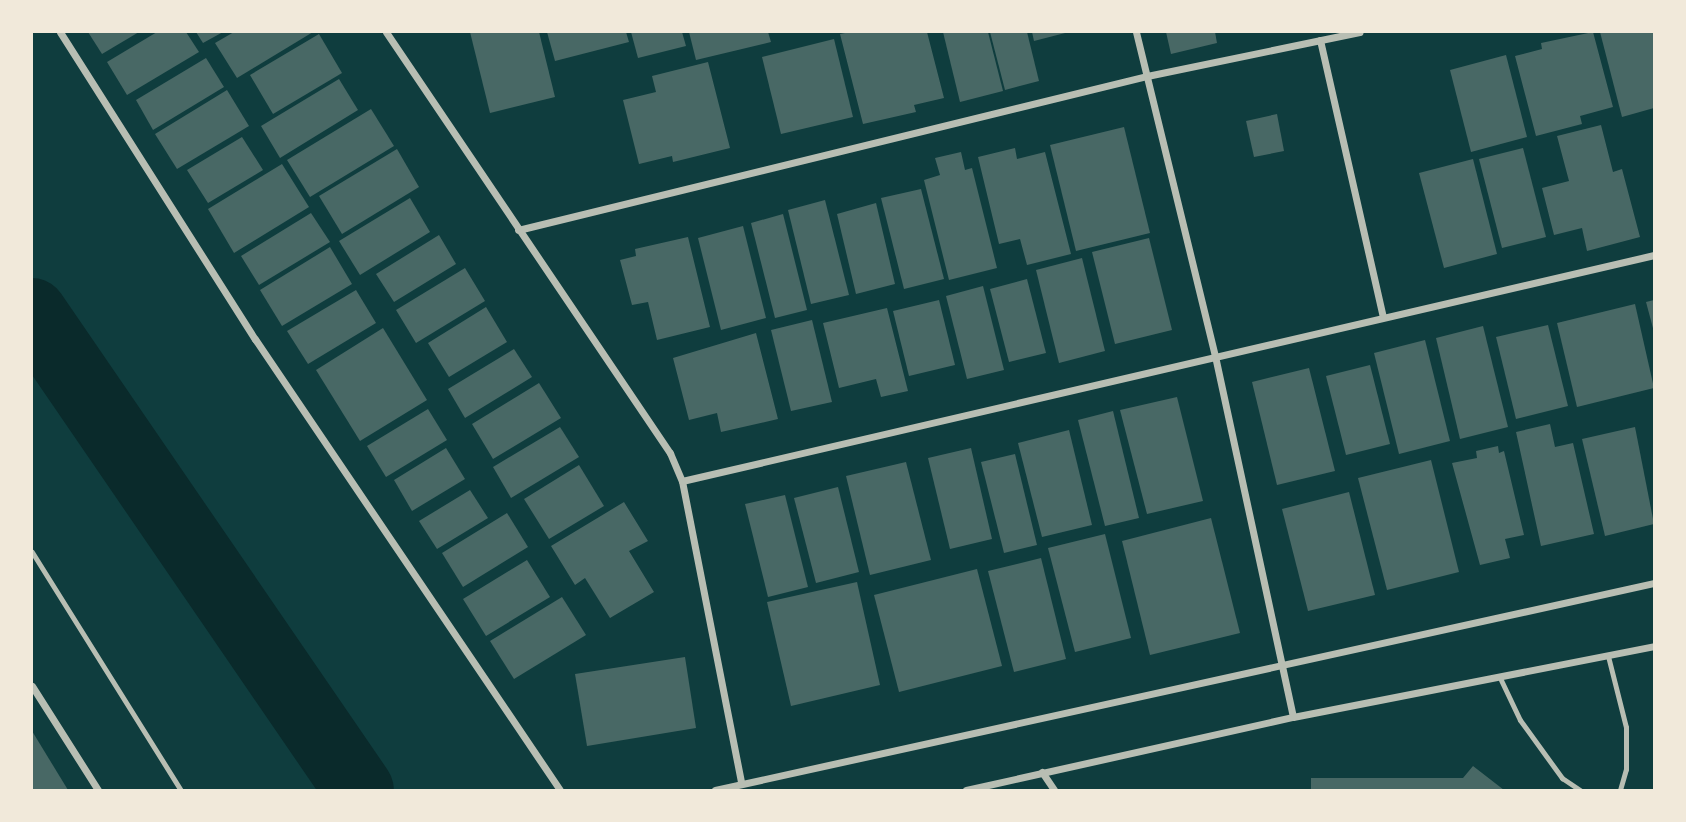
<!DOCTYPE html>
<style>
body{margin:0}
#map{position:relative;width:1686px;height:822px;overflow:hidden;background:#0f3d3e;font-family:Signika,sans-serif}
div>[style]{position:absolute}
[style*='--x']{left:calc(var(--x)*1px);top:calc(var(--y)*1px);width:calc(var(--w)*1px);rotate:calc(var(--a)*1deg)}
.river>*{height:70px;margin:-35px;padding:0 35px;transform-origin:35px;border-radius:35px;background:#0a2a2b}
.building>*{inset:0;background:#486865}
.service>*{height:5px;margin:-2.5px;padding:0 2.5px;transform-origin:2.5px;border-radius:2.5px;background:#b8beb3}
.minor>*{height:7px;margin:-3.5px;padding:0 3.5px;transform-origin:3.5px;border-radius:3.5px;background:#b8beb3}
span{translate:-50% -50%;white-space:nowrap;text-align:center;line-height:1.15;-webkit-text-stroke:5px #f1e9da;paint-order:stroke}
.frame{position:absolute;inset:0;border:33px solid #f1e9da;pointer-events:none}
</style>
<div id="map">
<div class="river">
<i style="--x:32;--y:313;--w:578;--a:55.57"></i>
</div>
<div class="building">
<i style="clip-path:polygon(88px 32px,139px 32px,102px 54px)"></i>
<i style="clip-path:polygon(157px 32px,186px 32px,199px 52px,127px 95px,107px 62px)"></i>
<i style="clip-path:polygon(196px 32px,223px 32px,203px 43px)"></i>
<i style="clip-path:polygon(234px 32px,313px 32px,237px 78px,215px 43px)"></i>
<i style="clip-path:polygon(470px 32px,539px 32px,555px 97px,490px 113px)"></i>
<i style="clip-path:polygon(547px 32px,626px 32px,629px 42px,555px 61px)"></i>
<i style="clip-path:polygon(631px 32px,682px 32px,686px 46px,638px 58px)"></i>
<i style="clip-path:polygon(689px 32px,768px 32px,771px 42px,696px 60px)"></i>
<i style="clip-path:polygon(850px 32px,927px 32px,944px 98px,914px 105px,916px 112px,863px 124px,840px 34px)"></i>
<i style="clip-path:polygon(943px 32px,988px 32px,1003px 91px,960px 102px)"></i>
<i style="clip-path:polygon(990px 32px,1027px 32px,1039px 81px,1005px 90px)"></i>
<i style="clip-path:polygon(1032px 32px,1069px 32px,1034px 41px)"></i>
<i style="clip-path:polygon(1166px 32px,1215px 32px,1217px 43px,1171px 54px)"></i>
<i style="clip-path:polygon(1593px 32px,1613px 107px,1580px 116px,1582px 124px,1536px 136px,1515px 56px,1542px 49px,1541px 43px)"></i>
<i style="clip-path:polygon(1600px 32px,1654px 32px,1654px 108px,1622px 117px)"></i>
<i style="clip-path:polygon(319px 34px,342px 73px,273px 114px,250px 75px)"></i>
<i style="clip-path:polygon(834px 39px,853px 117px,781px 134px,762px 57px)"></i>
<i style="clip-path:polygon(1506px 55px,1527px 137px,1471px 152px,1450px 70px)"></i>
<i style="clip-path:polygon(206px 58px,224px 87px,153px 130px,136px 100px)"></i>
<i style="clip-path:polygon(708px 62px,730px 148px,673px 162px,672px 156px,639px 164px,623px 100px,656px 92px,652px 76px)"></i>
<i style="clip-path:polygon(339px 79px,358px 110px,280px 158px,261px 126px)"></i>
<i style="clip-path:polygon(227px 90px,249px 126px,177px 169px,155px 134px)"></i>
<i style="clip-path:polygon(371px 109px,394px 146px,310px 197px,287px 160px)"></i>
<i style="clip-path:polygon(1277px 114px,1284px 151px,1254px 157px,1246px 121px)"></i>
<i style="clip-path:polygon(1601px 125px,1613px 172px,1622px 169px,1640px 237px,1587px 251px,1582px 228px,1554px 235px,1542px 188px,1569px 181px,1557px 136px)"></i>
<i style="clip-path:polygon(1124px 127px,1150px 233px,1076px 251px,1050px 145px)"></i>
<i style="clip-path:polygon(242px 137px,263px 170px,208px 203px,187px 170px)"></i>
<i style="clip-path:polygon(1015px 148px,1017px 159px,1045px 152px,1071px 254px,1027px 265px,1020px 239px,999px 244px,978px 157px)"></i>
<i style="clip-path:polygon(1523px 148px,1546px 237px,1502px 248px,1479px 159px)"></i>
<i style="clip-path:polygon(397px 149px,419px 187px,342px 234px,319px 196px)"></i>
<i style="clip-path:polygon(961px 152px,965px 170px,972px 168px,997px 268px,949px 280px,924px 180px,940px 175px,935px 158px)"></i>
<i style="clip-path:polygon(1473px 159px,1497px 254px,1444px 268px,1419px 173px)"></i>
<i style="clip-path:polygon(282px 164px,309px 207px,234px 253px,208px 209px)"></i>
<i style="clip-path:polygon(921px 189px,944px 279px,904px 289px,881px 198px)"></i>
<i style="clip-path:polygon(410px 198px,430px 232px,360px 275px,339px 241px)"></i>
<i style="clip-path:polygon(825px 200px,849px 295px,811px 304px,788px 210px)"></i>
<i style="clip-path:polygon(876px 203px,895px 284px,856px 294px,837px 214px)"></i>
<i style="clip-path:polygon(311px 213px,330px 242px,259px 285px,241px 256px)"></i>
<i style="clip-path:polygon(783px 214px,807px 310px,775px 318px,751px 223px)"></i>
<i style="clip-path:polygon(743px 226px,766px 318px,721px 330px,698px 238px)"></i>
<i style="clip-path:polygon(439px 235px,456px 264px,394px 302px,376px 274px)"></i>
<i style="clip-path:polygon(688px 237px,710px 327px,657px 340px,648px 302px,632px 305px,620px 260px,636px 256px,635px 249px)"></i>
<i style="clip-path:polygon(1149px 238px,1172px 330px,1115px 344px,1092px 252px)"></i>
<i style="clip-path:polygon(330px 247px,352px 284px,282px 326px,260px 290px)"></i>
<i style="clip-path:polygon(1082px 258px,1105px 351px,1059px 363px,1036px 270px)"></i>
<i style="clip-path:polygon(465px 268px,485px 301px,416px 343px,396px 310px)"></i>
<i style="clip-path:polygon(1027px 279px,1046px 353px,1009px 362px,990px 289px)"></i>
<i style="clip-path:polygon(983px 286px,1004px 370px,967px 379px,946px 296px)"></i>
<i style="clip-path:polygon(356px 290px,376px 323px,308px 364px,287px 331px)"></i>
<i style="clip-path:polygon(939px 300px,955px 365px,909px 376px,893px 311px)"></i>
<i style="clip-path:polygon(1654px 300px,1654px 332px,1646px 302px)"></i>
<i style="clip-path:polygon(1635px 304px,1654px 388px,1577px 407px,1557px 323px)"></i>
<i style="clip-path:polygon(486px 307px,507px 342px,449px 377px,428px 343px)"></i>
<i style="clip-path:polygon(887px 308px,908px 391px,881px 397px,876px 379px,839px 388px,823px 323px)"></i>
<i style="clip-path:polygon(812px 320px,832px 402px,791px 411px,771px 330px)"></i>
<i style="clip-path:polygon(1548px 325px,1568px 406px,1516px 419px,1496px 337px)"></i>
<i style="clip-path:polygon(1483px 326px,1508px 427px,1460px 439px,1436px 338px)"></i>
<i style="clip-path:polygon(383px 328px,427px 400px,360px 441px,316px 370px)"></i>
<i style="clip-path:polygon(756px 333px,778px 419px,721px 432px,717px 413px,689px 420px,673px 358px)"></i>
<i style="clip-path:polygon(1425px 340px,1450px 441px,1399px 454px,1374px 353px)"></i>
<i style="clip-path:polygon(514px 349px,532px 377px,465px 418px,448px 389px)"></i>
<i style="clip-path:polygon(1370px 365px,1390px 444px,1346px 455px,1326px 376px)"></i>
<i style="clip-path:polygon(1309px 368px,1335px 471px,1277px 485px,1252px 382px)"></i>
<i style="clip-path:polygon(539px 383px,561px 418px,493px 459px,472px 424px)"></i>
<i style="clip-path:polygon(1177px 397px,1203px 501px,1147px 514px,1120px 410px)"></i>
<i style="clip-path:polygon(428px 409px,447px 440px,386px 477px,367px 446px)"></i>
<i style="clip-path:polygon(1113px 411px,1139px 518px,1105px 526px,1078px 420px)"></i>
<i style="clip-path:polygon(1550px 424px,1555px 447px,1573px 443px,1594px 534px,1541px 546px,1516px 432px)"></i>
<i style="clip-path:polygon(560px 427px,579px 457px,511px 498px,493px 467px)"></i>
<i style="clip-path:polygon(1635px 427px,1654px 524px,1605px 536px,1582px 439px)"></i>
<i style="clip-path:polygon(1069px 430px,1092px 525px,1042px 537px,1018px 443px)"></i>
<i style="clip-path:polygon(1498px 446px,1499px 453px,1504px 451px,1524px 535px,1505px 539px,1510px 558px,1480px 565px,1452px 463px,1477px 458px,1476px 451px)"></i>
<i style="clip-path:polygon(446px 448px,465px 479px,412px 511px,394px 480px)"></i>
<i style="clip-path:polygon(971px 448px,992px 539px,950px 549px,928px 458px)"></i>
<i style="clip-path:polygon(1015px 454px,1037px 545px,1004px 553px,981px 462px)"></i>
<i style="clip-path:polygon(1431px 460px,1459px 572px,1387px 590px,1358px 478px)"></i>
<i style="clip-path:polygon(906px 462px,931px 560px,870px 575px,846px 476px)"></i>
<i style="clip-path:polygon(579px 465px,604px 506px,549px 539px,524px 499px)"></i>
<i style="clip-path:polygon(838px 487px,859px 572px,816px 583px,794px 498px)"></i>
<i style="clip-path:polygon(470px 490px,488px 518px,437px 549px,419px 521px)"></i>
<i style="clip-path:polygon(1349px 492px,1375px 595px,1308px 611px,1282px 509px)"></i>
<i style="clip-path:polygon(785px 495px,808px 587px,768px 597px,745px 504px)"></i>
<i style="clip-path:polygon(624px 502px,648px 541px,629px 551px,654px 592px,610px 618px,585px 578px,575px 585px,551px 546px)"></i>
<i style="clip-path:polygon(507px 513px,528px 547px,463px 587px,442px 553px)"></i>
<i style="clip-path:polygon(1211px 518px,1240px 633px,1150px 655px,1122px 541px)"></i>
<i style="clip-path:polygon(1105px 534px,1131px 638px,1075px 652px,1048px 548px)"></i>
<i style="clip-path:polygon(1041px 558px,1066px 659px,1014px 672px,988px 571px)"></i>
<i style="clip-path:polygon(527px 560px,550px 597px,486px 636px,463px 599px)"></i>
<i style="clip-path:polygon(977px 569px,1002px 666px,899px 692px,874px 595px)"></i>
<i style="clip-path:polygon(857px 582px,880px 685px,791px 706px,767px 602px)"></i>
<i style="clip-path:polygon(562px 597px,586px 635px,514px 679px,490px 641px)"></i>
<i style="clip-path:polygon(685px 657px,696px 728px,587px 746px,575px 674px)"></i>
<i style="clip-path:polygon(32px 731px,68px 790px,32px 790px)"></i>
<i style="clip-path:polygon(1473px 766px,1504px 790px,1311px 790px,1311px 778px,1463px 778px)"></i>
</div>
<div class="service">
<i style="--x:32;--y:552;--w:281;--a:58"></i>
<i style="--x:1608;--y:656;--w:73;--a:75.8"></i>
<i style="--x:1626;--y:727;--w:42;--a:90"></i>
<i style="--x:1626;--y:769;--w:22;--a:106"></i>
<i style="--x:1501;--y:680;--w:44;--a:64.6"></i>
<i style="--x:1520;--y:720;--w:72;--a:54.1"></i>
<i style="--x:1562;--y:778;--w:22;--a:34"></i>
</div>
<div class="minor">
<i style="--x:60;--y:32;--w:364;--a:57.6"></i>
<i style="--x:255;--y:339;--w:544;--a:55.93"></i>
<i style="--x:386;--y:32;--w:508;--a:56"></i>
<i style="--x:670;--y:453;--w:30;--a:67"></i>
<i style="--x:682;--y:481;--w:307;--a:78.9"></i>
<i style="--x:1136;--y:32;--w:333;--a:76.3"></i>
<i style="--x:1215;--y:356;--w:369;--a:77.8"></i>
<i style="--x:1320;--y:40;--w:284;--a:77.2"></i>
<i style="--x:518;--y:230;--w:648;--a:-13.76"></i>
<i style="--x:1147;--y:76;--w:217;--a:-11.7"></i>
<i style="--x:682;--y:481;--w:998;--a:-13.09"></i>
<i style="--x:32;--y:686;--w:123;--a:57.6"></i>
<i style="--x:1042;--y:772;--w:22;--a:56"></i>
<i style="--x:715;--y:790;--w:962;--a:-12.43"></i>
<i style="--x:966;--y:790;--w:335;--a:-12.6"></i>
<i style="--x:1293;--y:717;--w:368;--a:-11.1"></i>
</div>
<div class="frame"></div>
</div>
